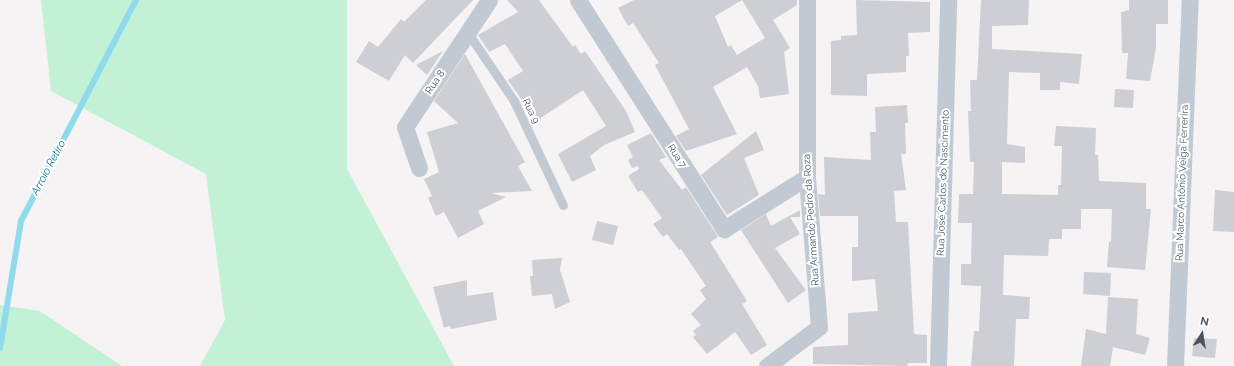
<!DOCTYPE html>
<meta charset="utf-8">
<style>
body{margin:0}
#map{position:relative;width:1234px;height:366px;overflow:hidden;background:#f5f3f3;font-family:Raleway,sans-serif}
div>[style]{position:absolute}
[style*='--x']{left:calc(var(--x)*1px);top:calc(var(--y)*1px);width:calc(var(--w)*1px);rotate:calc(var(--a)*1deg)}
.green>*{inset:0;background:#c3f1d5}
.stream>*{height:6px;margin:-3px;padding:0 3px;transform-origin:3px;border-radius:3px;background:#90daee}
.building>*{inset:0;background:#cdcfd5}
.lane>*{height:9px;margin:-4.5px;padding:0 4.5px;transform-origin:4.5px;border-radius:4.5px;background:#c1cad2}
.street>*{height:17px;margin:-8.5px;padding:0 8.5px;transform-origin:8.5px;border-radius:8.5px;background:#c1cad2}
span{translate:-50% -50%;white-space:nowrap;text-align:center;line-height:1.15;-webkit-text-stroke:4px #fff;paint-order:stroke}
.street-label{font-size:10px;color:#4a5661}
.water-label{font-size:11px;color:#0c7c9b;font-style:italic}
.north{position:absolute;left:1182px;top:314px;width:40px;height:40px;-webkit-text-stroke:3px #fff;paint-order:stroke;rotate:12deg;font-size:11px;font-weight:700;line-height:16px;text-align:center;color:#4a5661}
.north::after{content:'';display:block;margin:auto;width:14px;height:18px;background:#4a5661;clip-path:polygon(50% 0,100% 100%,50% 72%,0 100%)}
</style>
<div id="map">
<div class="green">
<i style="clip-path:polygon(41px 0,347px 0,347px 169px,454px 366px,200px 366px,225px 320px,206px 174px,51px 91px)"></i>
<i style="clip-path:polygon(0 305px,40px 311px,122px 366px,0 366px)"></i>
</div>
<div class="stream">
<i style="--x:0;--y:348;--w:129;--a:-80.6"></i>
<i style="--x:21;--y:221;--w:249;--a:-62.5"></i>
</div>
<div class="building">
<i style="clip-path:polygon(426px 0,473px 0,413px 63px,405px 55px,389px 81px,356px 62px,369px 41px,378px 47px,401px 19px,404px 22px)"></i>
<i style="clip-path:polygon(507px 0,539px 0,573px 47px,575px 45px,581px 54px,585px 51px,626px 111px,635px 132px,604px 145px,590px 156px,596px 170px,572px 182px,558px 154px,606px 126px,583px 90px,536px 121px,508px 80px,523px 71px,505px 44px,489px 52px,478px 35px,518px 12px)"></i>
<i style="clip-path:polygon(634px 0,742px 0,715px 16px,728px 47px,731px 45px,737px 55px,765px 38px,742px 0,797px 0,797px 5px,773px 20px,790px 48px,784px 52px,789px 94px,760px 98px,758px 86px,747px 67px,713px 87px,737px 134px,686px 151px,676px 136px,689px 129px,655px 65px,659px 63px,633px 23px,628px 26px,618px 8px)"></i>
<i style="clip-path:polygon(856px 0,930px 2px,930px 32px,908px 33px,909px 56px,906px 56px,906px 72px,867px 74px,867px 96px,831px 95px,831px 41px,841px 40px,841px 36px,857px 35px)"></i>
<i style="clip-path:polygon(981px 0,1029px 0,1028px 25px,992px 26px,992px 49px,1082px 54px,1079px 84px,1060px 82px,1060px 90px,1040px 90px,1040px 73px,1009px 72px,1007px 144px,1025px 147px,1025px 163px,1002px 162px,1002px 194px,1058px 195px,1058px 185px,1061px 185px,1062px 146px,1054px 146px,1056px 126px,1096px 128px,1095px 155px,1098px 155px,1099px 181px,1146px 183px,1146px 209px,1151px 209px,1145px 270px,1107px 267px,1109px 241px,1111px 242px,1112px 209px,1081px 209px,1081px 229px,1062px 229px,1062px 239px,1049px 239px,1048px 256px,1004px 255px,1003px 295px,1030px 297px,1029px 319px,1016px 319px,1014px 366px,971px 366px,974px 331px,979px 331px,981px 286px,961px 285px,961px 264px,971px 264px,972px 223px,958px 223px,959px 194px,973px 194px,974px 162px,970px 162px,968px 111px,971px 111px,970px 80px,977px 80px)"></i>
<i style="clip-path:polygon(1129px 0,1168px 0,1168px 24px,1156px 24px,1156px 48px,1150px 81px,1126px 79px,1128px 53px,1122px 53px,1121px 12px,1129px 10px)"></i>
<i style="clip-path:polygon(443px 51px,427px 75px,416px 65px)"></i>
<i style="clip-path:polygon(465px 54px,525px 162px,518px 166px,532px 191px,491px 193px,506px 197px,478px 211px,484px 224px,458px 238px,444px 212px,436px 216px,428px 198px,432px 196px,424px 179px,439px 172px,427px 132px,458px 123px,434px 101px)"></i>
<i style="clip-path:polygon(1115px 89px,1134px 90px,1133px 108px,1114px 107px)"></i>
<i style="clip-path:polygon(907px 105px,908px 123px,905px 123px,906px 154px,901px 154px,906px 190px,894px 191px,896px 222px,908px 222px,914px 334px,927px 335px,927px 363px,908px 363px,907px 366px,813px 364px,813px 347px,848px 345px,848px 313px,878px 311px,875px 279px,852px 281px,852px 247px,858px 247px,858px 216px,820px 216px,818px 194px,825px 195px,824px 157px,871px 160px,870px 132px,876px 132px,875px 107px)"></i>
<i style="clip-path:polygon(756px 131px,764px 150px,744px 158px,759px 195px,727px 215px,701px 175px)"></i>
<i style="clip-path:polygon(651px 133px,666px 157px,659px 160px,682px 190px,686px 187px,718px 237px,710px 242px,747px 301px,742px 304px,767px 345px,751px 355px,735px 332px,707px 354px,693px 337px,696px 335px,693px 331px,701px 325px,691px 314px,706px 299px,700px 290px,706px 286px,681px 249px,679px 250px,667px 234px,663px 237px,653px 224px,662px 218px,642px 190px,638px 192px,628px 176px,639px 169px,638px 166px,632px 168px,628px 160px,633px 157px,627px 145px)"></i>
<i style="clip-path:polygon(1215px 190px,1234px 192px,1234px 232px,1213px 231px)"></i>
<i style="clip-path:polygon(800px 210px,800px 217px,790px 217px,800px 234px,775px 248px,806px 290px,788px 303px,741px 230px,766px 214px,771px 226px)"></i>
<i style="clip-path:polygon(597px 221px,618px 226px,613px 245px,592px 240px)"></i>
<i style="clip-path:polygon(562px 258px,560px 270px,570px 302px,555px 309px,552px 294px,532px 296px,530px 276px,533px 276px,532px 260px)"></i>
<i style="clip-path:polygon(1084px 272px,1111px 273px,1110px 296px,1083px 294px)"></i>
<i style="clip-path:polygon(467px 280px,467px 296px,493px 292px,497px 320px,451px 329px,450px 326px,444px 328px,433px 287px)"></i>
<i style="clip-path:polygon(1108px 297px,1138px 299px,1136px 334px,1150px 338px,1145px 355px,1113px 347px,1110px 366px,1081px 366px,1086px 329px,1106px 334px)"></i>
<i style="clip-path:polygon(1194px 338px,1217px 339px,1215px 358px,1192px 356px)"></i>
</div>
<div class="lane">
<i style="--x:468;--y:33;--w:82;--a:55.9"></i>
<i style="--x:514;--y:101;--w:115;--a:64.8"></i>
</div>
<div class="street">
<i style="--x:578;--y:0;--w:272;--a:57.5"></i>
<i style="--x:724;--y:229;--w:98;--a:-32.1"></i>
<i style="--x:419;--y:168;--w:43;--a:-108.9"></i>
<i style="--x:405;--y:127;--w:152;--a:-56.5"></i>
<i style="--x:767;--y:366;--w:65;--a:-36.9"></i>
<i style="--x:819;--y:327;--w:150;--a:-94.6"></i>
<i style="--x:807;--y:177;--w:177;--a:-90"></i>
<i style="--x:938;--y:366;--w:366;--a:-88.4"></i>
<i style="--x:1175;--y:366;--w:366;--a:-87.7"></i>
</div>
<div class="street-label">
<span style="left:435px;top:82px;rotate:-56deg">Rua 8</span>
<span style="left:531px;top:111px;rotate:64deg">Rua 9</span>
<span style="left:677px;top:156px;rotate:57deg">Rua 7</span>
<span style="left:943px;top:183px;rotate:-88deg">Rua José Carlos do Nascimento</span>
<span style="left:1182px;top:183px;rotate:-88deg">Rua Marco Antônio Veiga Ferrerira</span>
<span style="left:811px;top:220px;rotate:-94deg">Rua Armando Pedro da Roza</span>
</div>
<div class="water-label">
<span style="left:49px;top:168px;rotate:-62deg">Arroio Retiro</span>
</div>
<div class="north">N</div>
</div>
